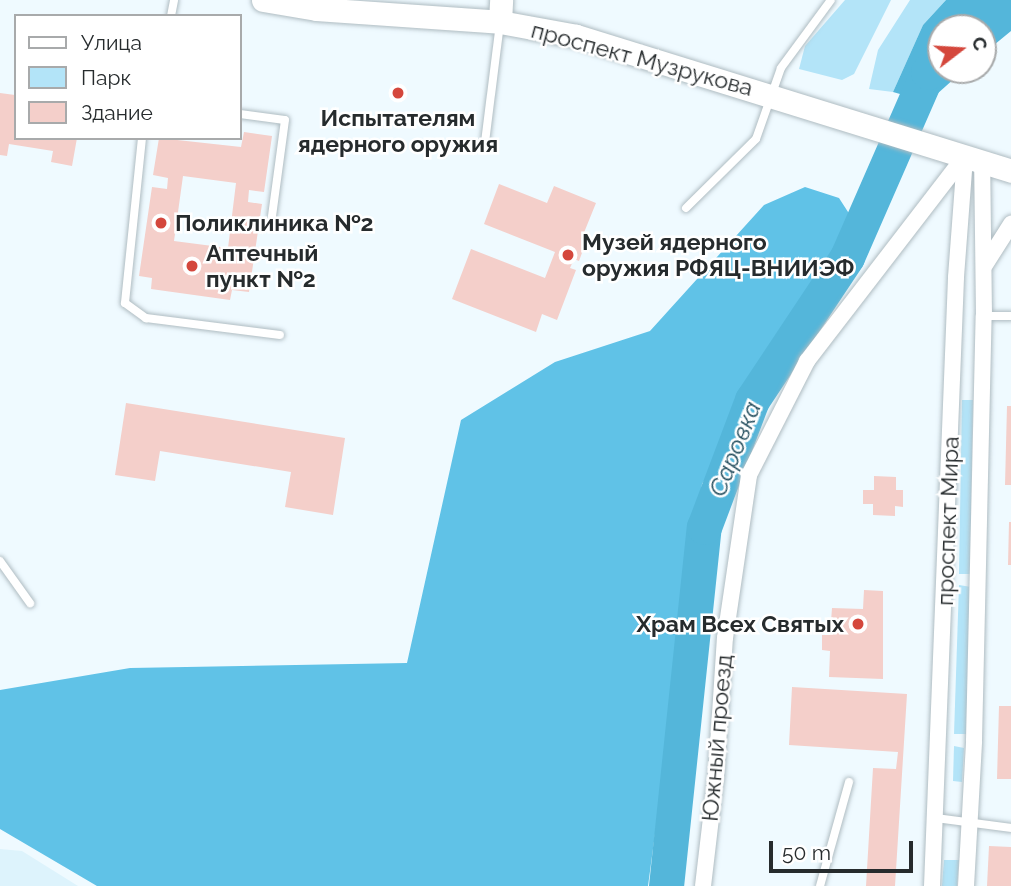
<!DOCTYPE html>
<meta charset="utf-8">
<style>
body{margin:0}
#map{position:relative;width:1011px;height:886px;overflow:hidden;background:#effaff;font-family:Raleway,sans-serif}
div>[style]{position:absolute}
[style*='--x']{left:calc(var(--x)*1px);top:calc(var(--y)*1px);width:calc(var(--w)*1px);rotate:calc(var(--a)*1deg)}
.built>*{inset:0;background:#ddf3fc}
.green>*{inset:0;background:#b3e4f8}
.forest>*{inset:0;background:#60c2e7}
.water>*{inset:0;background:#54b6da}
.river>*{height:35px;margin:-17.5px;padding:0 17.5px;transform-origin:17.5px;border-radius:17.5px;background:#54b6da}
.building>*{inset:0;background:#f4cfca}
.roads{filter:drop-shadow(0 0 2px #afbcc2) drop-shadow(0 0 2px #afbcc2)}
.lane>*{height:8px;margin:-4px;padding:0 4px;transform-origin:4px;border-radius:4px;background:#fff}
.street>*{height:16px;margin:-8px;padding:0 8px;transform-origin:8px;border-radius:8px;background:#fff}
.secondary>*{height:23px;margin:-11.5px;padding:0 11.5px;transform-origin:11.5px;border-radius:11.5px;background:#fff}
.dots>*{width:19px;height:19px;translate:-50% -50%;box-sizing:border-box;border:4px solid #fff;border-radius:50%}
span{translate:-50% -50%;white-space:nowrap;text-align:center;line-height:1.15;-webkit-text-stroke:5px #fff;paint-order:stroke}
.street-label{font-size:23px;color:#262b2d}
.poi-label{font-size:23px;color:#262b2d;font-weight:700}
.left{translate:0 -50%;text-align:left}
.right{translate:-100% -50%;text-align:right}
.water-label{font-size:24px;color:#244e5e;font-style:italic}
.legend{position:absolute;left:14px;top:14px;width:228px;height:126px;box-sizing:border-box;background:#fff;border:2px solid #a8aaab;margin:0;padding:9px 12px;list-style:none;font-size:21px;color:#262b2d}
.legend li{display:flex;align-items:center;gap:14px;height:35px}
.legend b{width:35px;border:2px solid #a8aaab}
.north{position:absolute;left:927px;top:14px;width:70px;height:70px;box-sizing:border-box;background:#fff;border:2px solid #a8aaab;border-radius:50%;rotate:73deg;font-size:19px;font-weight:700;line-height:28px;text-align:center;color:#262b2d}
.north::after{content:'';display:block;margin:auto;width:24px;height:32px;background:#d4473c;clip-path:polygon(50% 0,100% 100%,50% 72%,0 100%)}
.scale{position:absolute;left:769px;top:841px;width:144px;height:32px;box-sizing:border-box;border:4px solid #262b2d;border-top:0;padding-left:9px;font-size:21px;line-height:24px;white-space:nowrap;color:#262b2d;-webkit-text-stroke:5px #fff;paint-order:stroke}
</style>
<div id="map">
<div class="built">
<i style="clip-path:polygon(0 849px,22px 851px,78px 886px,0 886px)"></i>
</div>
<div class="green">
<i style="clip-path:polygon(845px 0,891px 0,854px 74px,842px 80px,799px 69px,805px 46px)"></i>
<i style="clip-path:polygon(910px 0,946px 0,923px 25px,893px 92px,869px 89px,878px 50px)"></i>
<i style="clip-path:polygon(962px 400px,973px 400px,970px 574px,959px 574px)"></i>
<i style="clip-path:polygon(959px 585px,971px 587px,966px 734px,954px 734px)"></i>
<i style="clip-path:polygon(954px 746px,964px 748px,962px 782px,953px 781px)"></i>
<i style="clip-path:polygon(944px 860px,959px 860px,957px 886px,942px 886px)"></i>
</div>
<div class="forest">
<i style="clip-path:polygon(805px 187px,839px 198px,859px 229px,702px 484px,648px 886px,97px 886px,0 829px,0 690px,130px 668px,407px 663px,461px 420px,555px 362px,650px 331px,764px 205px)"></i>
</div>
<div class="water">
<i style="clip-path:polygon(946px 0,1011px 0,1011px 31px,983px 54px,983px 28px,941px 28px,941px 70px,964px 70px,928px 102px,893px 92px,923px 25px)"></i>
</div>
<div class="river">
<i style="--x:666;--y:886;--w:361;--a:-84"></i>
<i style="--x:704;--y:527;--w:136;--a:-69.3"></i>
<i style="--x:752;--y:400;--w:172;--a:-56.4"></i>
<i style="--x:847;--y:257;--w:202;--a:-66.4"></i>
<i style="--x:928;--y:72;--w:21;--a:-51"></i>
</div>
<div class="building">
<i style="clip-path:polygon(0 93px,15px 95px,16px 138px,77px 138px,72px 166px,51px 162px,53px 151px,9px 144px,7px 156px,0 155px)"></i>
<i style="clip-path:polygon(evenodd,244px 132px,272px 136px,264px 192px,249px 190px,248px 202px,262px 204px,249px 292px,232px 290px,230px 300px,151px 289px,152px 278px,139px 276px,152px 187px,167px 189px,168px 178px,153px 175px,159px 138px,241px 147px,244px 132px,183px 176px,236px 183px,228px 248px,174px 241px,183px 176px)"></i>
<i style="clip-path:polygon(499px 184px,547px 203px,554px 186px,596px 203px,581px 240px,586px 242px,579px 261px,574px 259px,570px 268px,576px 270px,557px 320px,542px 314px,536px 332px,452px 299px,471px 249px,545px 278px,555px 252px,484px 224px)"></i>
<i style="clip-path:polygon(126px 403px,345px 438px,333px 515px,285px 507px,291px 472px,160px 451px,155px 481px,115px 475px)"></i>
<i style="clip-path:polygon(1007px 406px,1011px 406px,1011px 485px,1005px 485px)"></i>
<i style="clip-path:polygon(874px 476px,896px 477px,896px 490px,903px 490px,903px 507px,895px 506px,895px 516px,873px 515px,873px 504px,863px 504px,863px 490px,874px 490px)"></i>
<i style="clip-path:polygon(1009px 522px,1011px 522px,1011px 565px,1008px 565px)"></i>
<i style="clip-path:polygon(864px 590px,883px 591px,883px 679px,829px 677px,830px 651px,822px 650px,822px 635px,830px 635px,832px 608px,863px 609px)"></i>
<i style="clip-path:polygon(792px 687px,907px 694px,895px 886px,866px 886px,873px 768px,896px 769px,898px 752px,789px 745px)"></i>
<i style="clip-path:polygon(999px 706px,1011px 706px,1011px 779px,997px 779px)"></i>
<i style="clip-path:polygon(989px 846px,1011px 847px,1011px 886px,987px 886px)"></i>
</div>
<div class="roads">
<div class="lane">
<i style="--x:171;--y:16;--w:16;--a:-79"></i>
<i style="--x:240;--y:114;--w:45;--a:7.6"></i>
<i style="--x:285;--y:120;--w:97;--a:97.7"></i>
<i style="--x:142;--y:138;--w:166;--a:95.9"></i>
<i style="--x:125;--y:303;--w:26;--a:36"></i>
<i style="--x:146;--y:318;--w:135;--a:7.2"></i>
<i style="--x:485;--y:142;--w:120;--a:-82.8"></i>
<i style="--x:686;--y:208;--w:98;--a:-44.6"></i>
<i style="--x:756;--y:139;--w:75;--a:-70.6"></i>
<i style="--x:781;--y:68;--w:84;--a:-53.7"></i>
<i style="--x:984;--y:316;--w:27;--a:0"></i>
<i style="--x:0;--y:561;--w:52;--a:54.5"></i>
<i style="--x:936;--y:818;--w:76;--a:7.6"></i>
<i style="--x:820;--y:886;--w:108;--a:-74.4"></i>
</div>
<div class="street">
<i style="--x:985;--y:265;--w:49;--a:-57.6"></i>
<i style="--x:703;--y:886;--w:111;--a:-83.3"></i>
<i style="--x:716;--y:776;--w:138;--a:-86.3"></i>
<i style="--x:725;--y:638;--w:165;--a:-81.6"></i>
<i style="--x:749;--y:475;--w:128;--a:-63"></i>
<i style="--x:807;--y:361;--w:259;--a:-52.4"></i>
<i style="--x:932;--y:886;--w:609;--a:-87.74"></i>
<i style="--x:956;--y:277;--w:121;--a:-85.7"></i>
<i style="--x:966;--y:886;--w:145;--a:-86.8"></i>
<i style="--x:974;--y:741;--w:425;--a:-88.7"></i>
<i style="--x:984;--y:316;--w:155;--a:-90.7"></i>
</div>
<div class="secondary">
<i style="--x:263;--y:0;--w:54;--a:9.6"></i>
<i style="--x:316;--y:9;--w:184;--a:4"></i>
<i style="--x:500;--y:22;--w:77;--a:10.4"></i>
<i style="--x:576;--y:36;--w:455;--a:17.2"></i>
<i style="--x:500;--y:22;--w:22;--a:-87"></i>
</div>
</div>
<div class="dots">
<i style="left:398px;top:93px;background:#d4473c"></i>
<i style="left:161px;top:223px;background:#d4473c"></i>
<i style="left:568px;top:255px;background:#d4473c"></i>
<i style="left:192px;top:266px;background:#d4473c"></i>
<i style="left:858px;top:624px;background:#d4473c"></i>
</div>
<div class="street-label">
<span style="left:642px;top:59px;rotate:15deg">проспект Музрукова</span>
<span style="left:948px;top:521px;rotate:-88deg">проспект Мира</span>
<span style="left:717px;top:738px;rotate:-85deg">Южный проезд</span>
</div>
<div class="poi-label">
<span style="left:398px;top:131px">Испытателям<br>ядерного оружия</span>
<span class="left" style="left:175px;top:223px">Поликлиника №2</span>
<span class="left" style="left:582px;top:255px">Музей ядерного<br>оружия РФЯЦ-ВНИИЭФ</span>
<span class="left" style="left:206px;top:266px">Аптечный<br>пункт №2</span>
<span class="right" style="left:844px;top:624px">Храм Всех Святых</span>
</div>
<div class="water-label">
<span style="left:735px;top:449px;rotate:-68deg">Саровка</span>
</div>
<ul class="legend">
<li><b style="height:9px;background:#fff"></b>Улица</li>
<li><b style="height:19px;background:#b3e4f8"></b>Парк</li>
<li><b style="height:19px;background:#f4cfca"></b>Здание</li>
</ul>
<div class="north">С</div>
<div class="scale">50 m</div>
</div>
